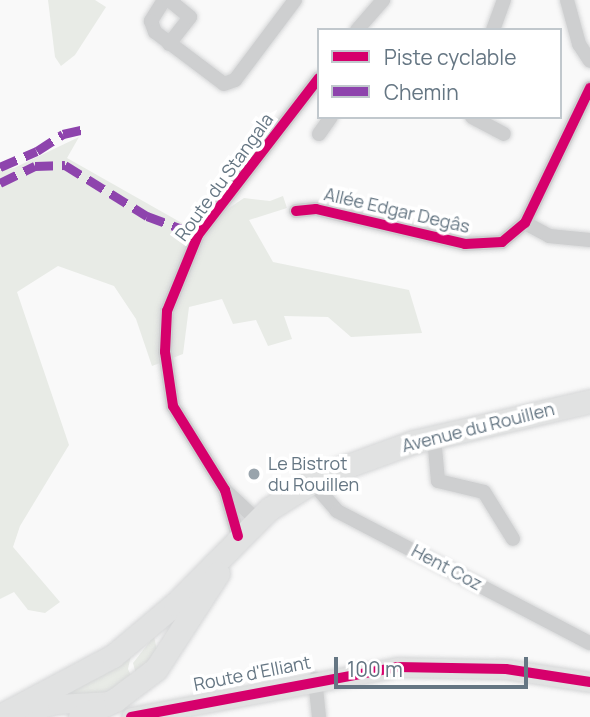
<!DOCTYPE html>
<meta charset="utf-8">
<style>
body{margin:0}
#map{position:relative;width:590px;height:717px;overflow:hidden;background:#f9f9f9;font-family:Manrope,sans-serif}
div>[style]{position:absolute}
[style*='--x']{left:calc(var(--x)*1px);top:calc(var(--y)*1px);width:calc(var(--w)*1px);rotate:calc(var(--a)*1deg)}
.green>*{inset:0;background:#e8ebe6}
.roads{filter:drop-shadow(0 0 2px #d5d6d7) drop-shadow(0 0 2px #d5d6d7)}
.street>*{height:14px;margin:-7px;padding:0 7px;transform-origin:7px;border-radius:7px;background:#cecfd0}
.secondary>*{height:19px;margin:-9.5px;padding:0 9.5px;transform-origin:9.5px;border-radius:9.5px;background:#e1e2e2}
.primary>*{height:23px;margin:-11.5px;padding:0 11.5px;transform-origin:11.5px;border-radius:11.5px;background:#e1e2e2}
.quiet>*{height:9px;margin-top:-4.5px;transform-origin:0;background:repeating-linear-gradient(90deg,#8e44ad 0 18px,transparent 0 27px)}
.cycleway>*{height:10px;margin:-5px;padding:0 5px;transform-origin:5px;border-radius:5px;background:#d6006c}
.dots>*{width:19px;height:19px;translate:-50% -50%;box-sizing:border-box;border:4px solid #fff;border-radius:50%}
span{translate:-50% -50%;white-space:nowrap;text-align:center;line-height:1.15;-webkit-text-stroke:7px #fff;paint-order:stroke}
.street-label{font-size:18px;color:#657683}
.poi-label{font-size:18px;color:#657683}
.left{translate:0 -50%;text-align:left}
.legend{position:absolute;left:317px;top:28px;width:245px;height:91px;box-sizing:border-box;background:#fff;border:2px solid #c1c8cd;margin:0;padding:9px 12px;list-style:none;font-size:21px;color:#657683}
.legend li{display:flex;align-items:center;gap:14px;height:35px}
.legend b{width:35px;border:2px solid #c1c8cd}
.scale{position:absolute;left:334px;top:657px;width:194px;height:32px;box-sizing:border-box;border:4px solid #657683;border-top:0;padding-left:9px;font-size:21px;line-height:24px;white-space:nowrap;color:#657683;-webkit-text-stroke:5px #fff;paint-order:stroke}
</style>
<div id="map">
<div class="green">
<i style="clip-path:polygon(48px 0,95px 0,106px 7px,75px 55px,61px 66px,55px 57px)"></i>
<i style="clip-path:polygon(79px 137px,67px 158px,203px 235px,217px 216px,244px 198px,270px 201px,283px 196px,287px 208px,249px 220px,273px 262px,409px 290px,422px 333px,351px 337px,328px 317px,284px 316px,292px 339px,268px 346px,256px 320px,233px 324px,222px 299px,189px 307px,183px 354px,152px 366px,136px 319px,114px 286px,58px 266px,17px 292px,69px 445px,20px 526px,13px 547px,60px 602px,45px 613px,28px 610px,14px 592px,0 599px,0 170px,14px 168px)"></i>
<i style="clip-path:polygon(154px 636px,157px 651px,136px 674px,133px 663px)"></i>
<i style="clip-path:polygon(131px 655px,128px 669px,132px 678px,110px 697px,49px 699px)"></i>
</div>
<div class="roads">
<div class="street">
<i style="--x:164;--y:0;--w:25;--a:122"></i>
<i style="--x:151;--y:21;--w:12;--a:70"></i>
<i style="--x:155;--y:32;--w:86;--a:37"></i>
<i style="--x:224;--y:84;--w:12;--a:-20"></i>
<i style="--x:235;--y:80;--w:100;--a:-53.1"></i>
<i style="--x:567;--y:0;--w:46;--a:74.7"></i>
<i style="--x:579;--y:44;--w:20;--a:57"></i>
<i style="--x:357;--y:30;--w:40;--a:-49"></i>
<i style="--x:493;--y:30;--w:32;--a:-70"></i>
<i style="--x:169;--y:44;--w:34;--a:-52"></i>
<i style="--x:190;--y:17;--w:27;--a:-141"></i>
<i style="--x:472;--y:117;--w:36;--a:28"></i>
<i style="--x:319;--y:134;--w:21;--a:-55"></i>
<i style="--x:296;--y:211;--w:20;--a:-6"></i>
<i style="--x:316;--y:209;--w:153;--a:13.2"></i>
<i style="--x:465;--y:244;--w:37;--a:-3"></i>
<i style="--x:502;--y:242;--w:30;--a:-40"></i>
<i style="--x:525;--y:223;--w:150;--a:-64.3"></i>
<i style="--x:525;--y:223;--w:27;--a:28"></i>
<i style="--x:549;--y:236;--w:41;--a:5.6"></i>
<i style="--x:434;--y:437;--w:44;--a:84.8"></i>
<i style="--x:438;--y:481;--w:47;--a:13.4"></i>
<i style="--x:484;--y:492;--w:55;--a:58.3"></i>
<i style="--x:312;--y:482;--w:38;--a:49"></i>
<i style="--x:337;--y:511;--w:285;--a:27.6"></i>
<i style="--x:226;--y:491;--w:48;--a:43.3"></i>
<i style="--x:238;--y:536;--w:48;--a:-105.8"></i>
<i style="--x:225;--y:490;--w:99;--a:-121.8"></i>
<i style="--x:173;--y:406;--w:55;--a:-98.4"></i>
<i style="--x:165;--y:352;--w:41;--a:-87.2"></i>
<i style="--x:167;--y:311;--w:82;--a:-67.8"></i>
<i style="--x:198;--y:235;--w:198;--a:-52.4"></i>
<i style="--x:315;--y:679;--w:38;--a:84"></i>
</div>
<div class="secondary">
<i style="--x:17;--y:714;--w:41;--a:-14"></i>
<i style="--x:57;--y:704;--w:55;--a:-3.1"></i>
<i style="--x:131;--y:717;--w:271;--a:-10.6"></i>
<i style="--x:397;--y:667;--w:109;--a:1.1"></i>
<i style="--x:506;--y:669;--w:85;--a:8.8"></i>
</div>
<div class="primary">
<i style="--x:0;--y:716;--w:128;--a:-28"></i>
<i style="--x:113;--y:656;--w:81;--a:-40"></i>
<i style="--x:175;--y:604;--w:134;--a:-45.3"></i>
<i style="--x:269;--y:509;--w:64;--a:-32.2"></i>
<i style="--x:323;--y:475;--w:96;--a:-20.1"></i>
<i style="--x:413;--y:442;--w:182;--a:-13"></i>
<i style="--x:80;--y:717;--w:39;--a:-26"></i>
<i style="--x:115;--y:700;--w:51;--a:-37.1"></i>
<i style="--x:156;--y:669;--w:114;--a:-57.1"></i>
</div>
</div>
<div class="quiet">
<i style="--x:0;--y:167;--w:40;--a:-23.4"></i>
<i style="--x:37;--y:151;--w:31;--a:-33"></i>
<i style="--x:63;--y:134;--w:22;--a:-13"></i>
<i style="--x:0;--y:183;--w:39;--a:-26"></i>
<i style="--x:35;--y:166;--w:30;--a:-2"></i>
<i style="--x:65;--y:165;--w:97;--a:31.9"></i>
<i style="--x:147;--y:216;--w:54;--a:20.4"></i>
</div>
<div class="cycleway">
<i style="--x:296;--y:211;--w:20;--a:-6"></i>
<i style="--x:316;--y:209;--w:153;--a:13.2"></i>
<i style="--x:465;--y:244;--w:37;--a:-3"></i>
<i style="--x:502;--y:242;--w:30;--a:-40"></i>
<i style="--x:525;--y:223;--w:150;--a:-64.3"></i>
<i style="--x:238;--y:536;--w:48;--a:-105.8"></i>
<i style="--x:225;--y:490;--w:99;--a:-121.8"></i>
<i style="--x:173;--y:406;--w:55;--a:-98.4"></i>
<i style="--x:165;--y:352;--w:41;--a:-87.2"></i>
<i style="--x:167;--y:311;--w:82;--a:-67.8"></i>
<i style="--x:198;--y:235;--w:198;--a:-52.4"></i>
<i style="--x:131;--y:717;--w:271;--a:-10.6"></i>
<i style="--x:397;--y:667;--w:109;--a:1.1"></i>
<i style="--x:506;--y:669;--w:85;--a:8.8"></i>
</div>
<div class="dots">
<i style="left:254px;top:474px;background:#99a4ac"></i>
</div>
<div class="street-label">
<span style="left:224px;top:177px;rotate:-54deg">Route du Stangala</span>
<span style="left:397px;top:210px;rotate:13deg">Allée Edgar Degâs</span>
<span style="left:478px;top:427px;rotate:-14deg">Avenue du Rouillen</span>
<span style="left:447px;top:567px;rotate:28deg">Hent Coz</span>
<span style="left:252px;top:673px;rotate:-11deg">Route d'Elliant</span>
</div>
<div class="poi-label">
<span class="left" style="left:268px;top:474px">Le Bistrot<br>du Rouillen</span>
</div>
<ul class="legend">
<li><b style="height:9px;background:#d6006c"></b>Piste cyclable</li>
<li><b style="height:9px;background:#8e44ad"></b>Chemin</li>
</ul>
<div class="scale">100 m</div>
</div>
